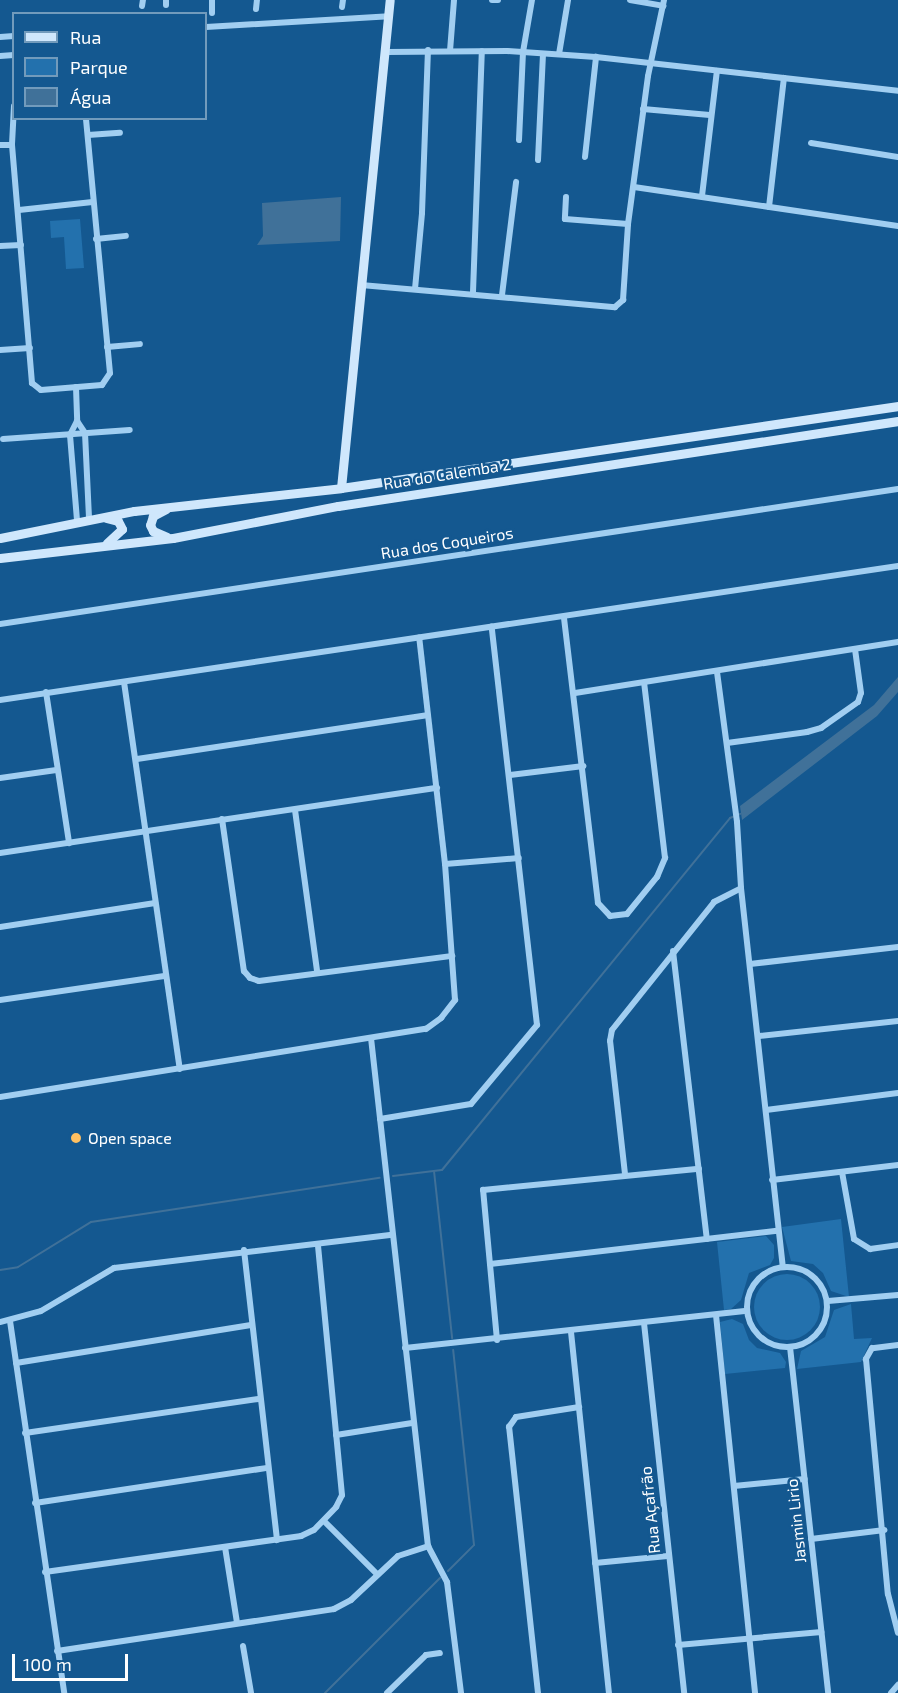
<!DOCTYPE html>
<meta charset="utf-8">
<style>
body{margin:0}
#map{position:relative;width:898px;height:1693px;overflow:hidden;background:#145890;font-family:"Exo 2",sans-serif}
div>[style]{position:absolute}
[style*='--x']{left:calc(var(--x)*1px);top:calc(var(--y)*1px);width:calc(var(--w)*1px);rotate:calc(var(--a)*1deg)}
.green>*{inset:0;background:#2371ad}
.round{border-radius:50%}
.water>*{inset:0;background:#407199}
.stream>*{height:2px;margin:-1px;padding:0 1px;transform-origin:1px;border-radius:1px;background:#407199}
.street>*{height:6px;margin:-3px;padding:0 3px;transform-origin:3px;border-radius:3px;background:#a1cef1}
.street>.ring{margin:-3px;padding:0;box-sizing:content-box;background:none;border:6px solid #a1cef1;border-radius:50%}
.secondary>*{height:9px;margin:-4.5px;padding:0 4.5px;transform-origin:4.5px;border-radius:4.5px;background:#cfe7fc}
.dots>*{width:16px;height:16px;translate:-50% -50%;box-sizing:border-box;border:3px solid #145890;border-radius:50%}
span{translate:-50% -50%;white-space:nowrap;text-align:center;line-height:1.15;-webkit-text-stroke:5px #145890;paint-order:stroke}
.street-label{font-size:16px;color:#fff}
.poi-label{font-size:16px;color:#fff}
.left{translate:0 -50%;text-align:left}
.legend{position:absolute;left:12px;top:12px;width:195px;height:108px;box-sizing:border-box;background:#145890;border:2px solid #729bbc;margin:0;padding:8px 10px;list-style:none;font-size:18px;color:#fff}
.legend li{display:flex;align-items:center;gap:12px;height:30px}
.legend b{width:30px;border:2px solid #729bbc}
.scale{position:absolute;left:12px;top:1654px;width:116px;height:27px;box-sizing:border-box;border:3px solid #fff;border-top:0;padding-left:8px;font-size:18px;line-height:21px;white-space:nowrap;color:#fff;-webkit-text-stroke:4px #145890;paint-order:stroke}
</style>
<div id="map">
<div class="green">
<i style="clip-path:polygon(80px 219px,84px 268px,66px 269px,64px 237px,51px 238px,50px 221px)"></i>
<i style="clip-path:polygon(841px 1219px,849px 1297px,831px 1291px,823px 1273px,813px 1264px,791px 1261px,782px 1227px)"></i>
<i style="clip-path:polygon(766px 1236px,774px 1245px,774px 1258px,770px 1265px,749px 1273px,741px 1300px,731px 1309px,724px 1310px,717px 1242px)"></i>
<i class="round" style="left:754px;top:1274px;width:66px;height:66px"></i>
<i style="clip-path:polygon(851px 1304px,854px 1339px,872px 1338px,861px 1362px,797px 1369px,801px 1351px,825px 1337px,834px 1310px)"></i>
<i style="clip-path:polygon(732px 1319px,743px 1324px,749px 1340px,757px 1348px,780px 1353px,786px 1362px,785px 1368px,725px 1374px,720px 1322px)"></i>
</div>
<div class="water">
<i style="clip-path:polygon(341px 197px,340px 241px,257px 245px,263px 236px,262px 203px)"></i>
<i style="clip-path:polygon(898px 677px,898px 692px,877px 716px,742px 820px,740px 806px,874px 705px)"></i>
</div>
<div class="stream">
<i style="--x:434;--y:1171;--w:168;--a:83.8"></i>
<i style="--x:393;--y:1176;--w:49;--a:-7"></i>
<i style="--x:442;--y:1170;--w:455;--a:-50.7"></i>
<i style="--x:730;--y:818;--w:11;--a:-22"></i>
<i style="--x:0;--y:1270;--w:18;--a:-9"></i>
<i style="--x:18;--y:1267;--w:86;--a:-31.7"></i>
<i style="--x:91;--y:1222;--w:292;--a:-8.7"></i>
<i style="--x:448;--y:1571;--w:37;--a:-45"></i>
<i style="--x:474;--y:1545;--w:196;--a:-96.1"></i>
<i style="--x:325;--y:1693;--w:163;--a:-45"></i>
</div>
<div class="street">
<i style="--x:212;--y:0;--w:13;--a:90"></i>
<i style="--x:492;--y:0;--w:6;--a:0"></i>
<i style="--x:630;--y:0;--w:34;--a:10"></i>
<i style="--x:166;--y:5;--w:5;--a:-90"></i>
<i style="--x:142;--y:6;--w:6;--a:-81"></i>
<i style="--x:342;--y:7;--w:7;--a:-82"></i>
<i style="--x:256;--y:9;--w:9;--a:-84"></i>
<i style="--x:206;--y:27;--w:183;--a:-3.4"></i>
<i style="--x:0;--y:37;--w:14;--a:-4"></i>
<i style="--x:450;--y:51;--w:51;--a:-85.5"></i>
<i style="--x:387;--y:52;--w:120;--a:-0.5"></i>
<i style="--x:507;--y:51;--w:89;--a:3.9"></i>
<i style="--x:596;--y:57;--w:304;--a:6.4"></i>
<i style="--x:559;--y:54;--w:55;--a:-80.5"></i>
<i style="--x:0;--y:56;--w:14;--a:-4"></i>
<i style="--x:14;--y:106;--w:39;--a:93"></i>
<i style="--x:12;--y:145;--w:239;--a:85.2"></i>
<i style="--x:32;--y:383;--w:11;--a:38"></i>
<i style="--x:41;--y:390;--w:61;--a:-4.7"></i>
<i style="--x:102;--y:385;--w:14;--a:-56"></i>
<i style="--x:110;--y:373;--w:256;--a:-95.4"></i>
<i style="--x:643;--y:109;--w:67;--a:5.1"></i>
<i style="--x:88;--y:135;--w:32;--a:-4"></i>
<i style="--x:519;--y:140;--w:88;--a:-87.4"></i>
<i style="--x:523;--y:52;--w:53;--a:-80.2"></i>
<i style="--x:811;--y:143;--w:88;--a:9.1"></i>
<i style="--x:0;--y:145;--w:12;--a:0"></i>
<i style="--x:585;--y:157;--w:101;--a:-83.7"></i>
<i style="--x:538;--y:160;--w:106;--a:-87.3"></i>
<i style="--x:634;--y:187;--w:267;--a:8.4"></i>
<i style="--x:702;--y:196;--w:126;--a:-83.2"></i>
<i style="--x:566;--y:197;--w:22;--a:93"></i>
<i style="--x:565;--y:219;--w:63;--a:4.5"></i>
<i style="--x:628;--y:224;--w:149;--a:-82.3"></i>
<i style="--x:648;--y:76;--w:78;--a:-78.1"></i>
<i style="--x:769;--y:207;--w:130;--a:-83.4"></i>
<i style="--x:19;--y:210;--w:74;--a:-6.2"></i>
<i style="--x:96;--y:239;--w:30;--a:-6"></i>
<i style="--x:0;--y:246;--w:21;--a:-3"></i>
<i style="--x:361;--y:285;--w:255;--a:5"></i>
<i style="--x:615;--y:307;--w:11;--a:-41"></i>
<i style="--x:623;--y:300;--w:76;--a:-86.2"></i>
<i style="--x:415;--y:289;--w:76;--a:-84.7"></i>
<i style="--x:422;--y:213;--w:163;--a:-87.9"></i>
<i style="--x:473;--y:292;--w:241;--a:-87.9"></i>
<i style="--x:502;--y:295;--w:114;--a:-82.9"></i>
<i style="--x:107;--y:347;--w:33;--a:-5"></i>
<i style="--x:0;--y:350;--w:30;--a:-4"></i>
<i style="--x:76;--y:387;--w:34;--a:88"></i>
<i style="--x:77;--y:421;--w:16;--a:117"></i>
<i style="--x:70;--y:435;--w:85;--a:85.3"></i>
<i style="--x:77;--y:421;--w:14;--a:56"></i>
<i style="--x:85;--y:433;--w:85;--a:87.3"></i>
<i style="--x:3;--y:439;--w:127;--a:-4.1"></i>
<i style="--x:564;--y:618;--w:287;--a:83.2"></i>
<i style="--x:598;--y:903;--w:18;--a:47"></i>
<i style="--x:610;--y:916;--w:17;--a:-7"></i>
<i style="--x:627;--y:914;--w:48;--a:-51"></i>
<i style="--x:657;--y:877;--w:21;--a:-67"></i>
<i style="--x:665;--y:858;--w:176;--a:-96.8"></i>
<i style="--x:0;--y:624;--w:908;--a:-8.55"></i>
<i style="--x:717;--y:672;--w:151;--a:82.4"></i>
<i style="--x:737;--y:822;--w:66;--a:86.5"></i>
<i style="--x:741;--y:888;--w:381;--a:83.7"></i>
<i style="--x:124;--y:682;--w:391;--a:81.8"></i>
<i style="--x:46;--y:692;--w:153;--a:81.3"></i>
<i style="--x:575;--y:693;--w:327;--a:-9"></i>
<i style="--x:0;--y:700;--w:908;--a:-8.49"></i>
<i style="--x:727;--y:743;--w:81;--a:-7.8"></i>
<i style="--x:807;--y:732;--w:15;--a:-16"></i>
<i style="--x:821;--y:728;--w:45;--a:-35.1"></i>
<i style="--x:858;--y:702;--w:9;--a:-72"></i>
<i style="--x:861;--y:693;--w:44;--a:-97.8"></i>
<i style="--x:137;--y:759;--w:293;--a:-8.6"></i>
<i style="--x:510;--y:775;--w:74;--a:-7"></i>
<i style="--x:0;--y:778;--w:57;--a:-8.1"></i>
<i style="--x:295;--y:810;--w:162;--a:82.2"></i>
<i style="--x:222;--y:819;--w:154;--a:81.8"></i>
<i style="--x:244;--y:971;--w:9;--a:49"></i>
<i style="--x:250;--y:978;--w:9;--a:18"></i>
<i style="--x:259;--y:981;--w:195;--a:-7.4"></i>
<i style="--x:0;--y:853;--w:442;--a:-8.5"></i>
<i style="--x:445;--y:864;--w:74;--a:-4.6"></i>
<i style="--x:0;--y:927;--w:157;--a:-8.8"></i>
<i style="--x:673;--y:951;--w:290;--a:83.3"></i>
<i style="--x:750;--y:964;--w:149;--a:-6.6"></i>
<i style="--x:0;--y:1000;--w:166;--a:-8.3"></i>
<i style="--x:759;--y:1036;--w:140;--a:-6.2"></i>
<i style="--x:371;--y:1038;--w:511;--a:83.6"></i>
<i style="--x:428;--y:1546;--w:41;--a:62.2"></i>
<i style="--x:447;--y:1582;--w:112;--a:82.8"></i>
<i style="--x:0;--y:1097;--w:431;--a:-9.1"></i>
<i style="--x:426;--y:1029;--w:19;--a:-36"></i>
<i style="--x:441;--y:1018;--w:23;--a:-52"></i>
<i style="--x:455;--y:1000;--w:136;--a:-94.2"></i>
<i style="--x:445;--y:864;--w:228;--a:-96.5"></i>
<i style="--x:766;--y:1110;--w:133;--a:-7.3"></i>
<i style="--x:380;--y:1119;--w:92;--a:-9.4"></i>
<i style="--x:471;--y:1104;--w:103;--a:-50.1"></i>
<i style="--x:537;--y:1025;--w:401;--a:-96.5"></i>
<i style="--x:842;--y:1172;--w:68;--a:79.8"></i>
<i style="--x:854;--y:1239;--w:19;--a:32"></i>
<i style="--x:870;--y:1249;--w:28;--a:-8"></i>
<i style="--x:625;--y:1174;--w:134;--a:-96.4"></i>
<i style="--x:610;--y:1041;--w:11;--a:-80"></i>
<i style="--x:612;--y:1030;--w:164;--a:-51.4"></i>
<i style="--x:714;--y:902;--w:30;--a:-27"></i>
<i style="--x:772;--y:1180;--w:127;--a:-6.8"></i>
<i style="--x:244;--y:1250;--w:292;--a:83.5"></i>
<i style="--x:490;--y:1264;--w:289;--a:-6.6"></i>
<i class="ring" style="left:747px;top:1267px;width:74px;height:74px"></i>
<i style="--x:828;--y:1301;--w:70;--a:-4.9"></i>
<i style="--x:716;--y:1315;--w:380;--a:84.1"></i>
<i style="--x:10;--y:1321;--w:376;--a:81.7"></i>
<i style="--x:0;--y:1322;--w:42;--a:-15"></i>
<i style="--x:41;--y:1311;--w:85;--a:-30.5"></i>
<i style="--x:114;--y:1268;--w:280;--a:-6.8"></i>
<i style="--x:644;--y:1323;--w:372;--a:83.8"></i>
<i style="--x:571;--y:1332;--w:363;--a:84"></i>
<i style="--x:497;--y:1340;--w:151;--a:-95.3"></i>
<i style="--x:483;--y:1190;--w:217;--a:-5.6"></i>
<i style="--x:898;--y:1345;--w:26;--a:173"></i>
<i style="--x:872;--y:1348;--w:13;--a:119"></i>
<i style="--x:866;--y:1359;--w:236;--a:84.7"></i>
<i style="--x:888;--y:1594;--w:40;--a:75.6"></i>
<i style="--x:790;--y:1347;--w:348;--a:83.7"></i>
<i style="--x:405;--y:1348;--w:344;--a:-6.2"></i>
<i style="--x:16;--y:1363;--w:238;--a:-9.2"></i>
<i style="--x:25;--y:1433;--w:236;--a:-8.3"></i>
<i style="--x:336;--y:1435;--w:77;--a:-9"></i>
<i style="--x:734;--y:1486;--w:71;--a:-5.6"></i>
<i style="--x:35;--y:1503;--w:235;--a:-8.6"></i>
<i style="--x:324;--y:1521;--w:75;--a:45"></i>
<i style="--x:811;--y:1539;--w:74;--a:-7"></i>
<i style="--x:225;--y:1547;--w:77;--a:81"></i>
<i style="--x:595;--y:1563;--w:73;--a:-5.5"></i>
<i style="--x:45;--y:1572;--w:259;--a:-8"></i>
<i style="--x:301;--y:1536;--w:14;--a:-25"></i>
<i style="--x:314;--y:1530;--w:32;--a:-46"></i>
<i style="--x:336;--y:1507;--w:13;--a:-63"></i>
<i style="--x:342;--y:1495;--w:252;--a:-95.5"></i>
<i style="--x:678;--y:1645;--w:144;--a:-5.2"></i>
<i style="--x:243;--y:1646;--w:48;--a:80.3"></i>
<i style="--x:57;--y:1651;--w:280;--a:-8.6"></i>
<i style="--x:334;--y:1609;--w:19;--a:-28"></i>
<i style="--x:351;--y:1600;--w:64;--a:-43.1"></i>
<i style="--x:398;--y:1556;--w:32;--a:-18"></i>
<i style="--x:387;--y:1693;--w:54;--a:-44.3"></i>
<i style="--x:426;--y:1655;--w:14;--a:-8"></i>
<i style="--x:538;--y:1693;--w:268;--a:-96.2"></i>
<i style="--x:509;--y:1427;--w:12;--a:-55"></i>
<i style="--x:516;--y:1417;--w:64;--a:-9"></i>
<i style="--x:891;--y:1693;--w:11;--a:-49"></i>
</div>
<div class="secondary">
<i style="--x:341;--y:488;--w:490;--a:-84.3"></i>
<i style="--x:166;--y:509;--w:15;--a:152"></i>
<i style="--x:153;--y:516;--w:9;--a:108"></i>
<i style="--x:150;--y:525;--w:7;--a:63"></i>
<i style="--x:153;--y:531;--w:15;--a:23"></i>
<i style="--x:106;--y:518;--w:12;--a:14"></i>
<i style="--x:118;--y:521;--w:9;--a:63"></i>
<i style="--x:122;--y:529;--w:21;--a:137"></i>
<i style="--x:0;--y:538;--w:137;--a:-11.4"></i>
<i style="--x:134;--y:511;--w:208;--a:-6.3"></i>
<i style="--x:341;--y:488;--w:563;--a:-8.37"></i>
<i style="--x:0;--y:558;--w:174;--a:-6.6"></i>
<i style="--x:173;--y:538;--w:168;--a:-11"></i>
<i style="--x:338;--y:506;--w:566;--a:-8.63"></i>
</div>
<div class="dots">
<i style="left:76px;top:1138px;background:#ffc061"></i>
</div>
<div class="street-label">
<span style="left:447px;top:474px;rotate:-9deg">Rua do Calemba 2</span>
<span style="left:447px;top:543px;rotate:-9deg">Rua dos Coqueiros</span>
<span style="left:650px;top:1510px;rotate:-96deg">Rua Açafrão</span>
<span style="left:796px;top:1521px;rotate:-96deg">Jasmin Lirio</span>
</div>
<div class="poi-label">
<span class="left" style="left:88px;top:1138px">Open space</span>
</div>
<ul class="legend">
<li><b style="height:8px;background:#cfe7fc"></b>Rua</li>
<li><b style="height:16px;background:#2371ad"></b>Parque</li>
<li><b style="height:16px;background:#407199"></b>Água</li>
</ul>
<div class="scale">100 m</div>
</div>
